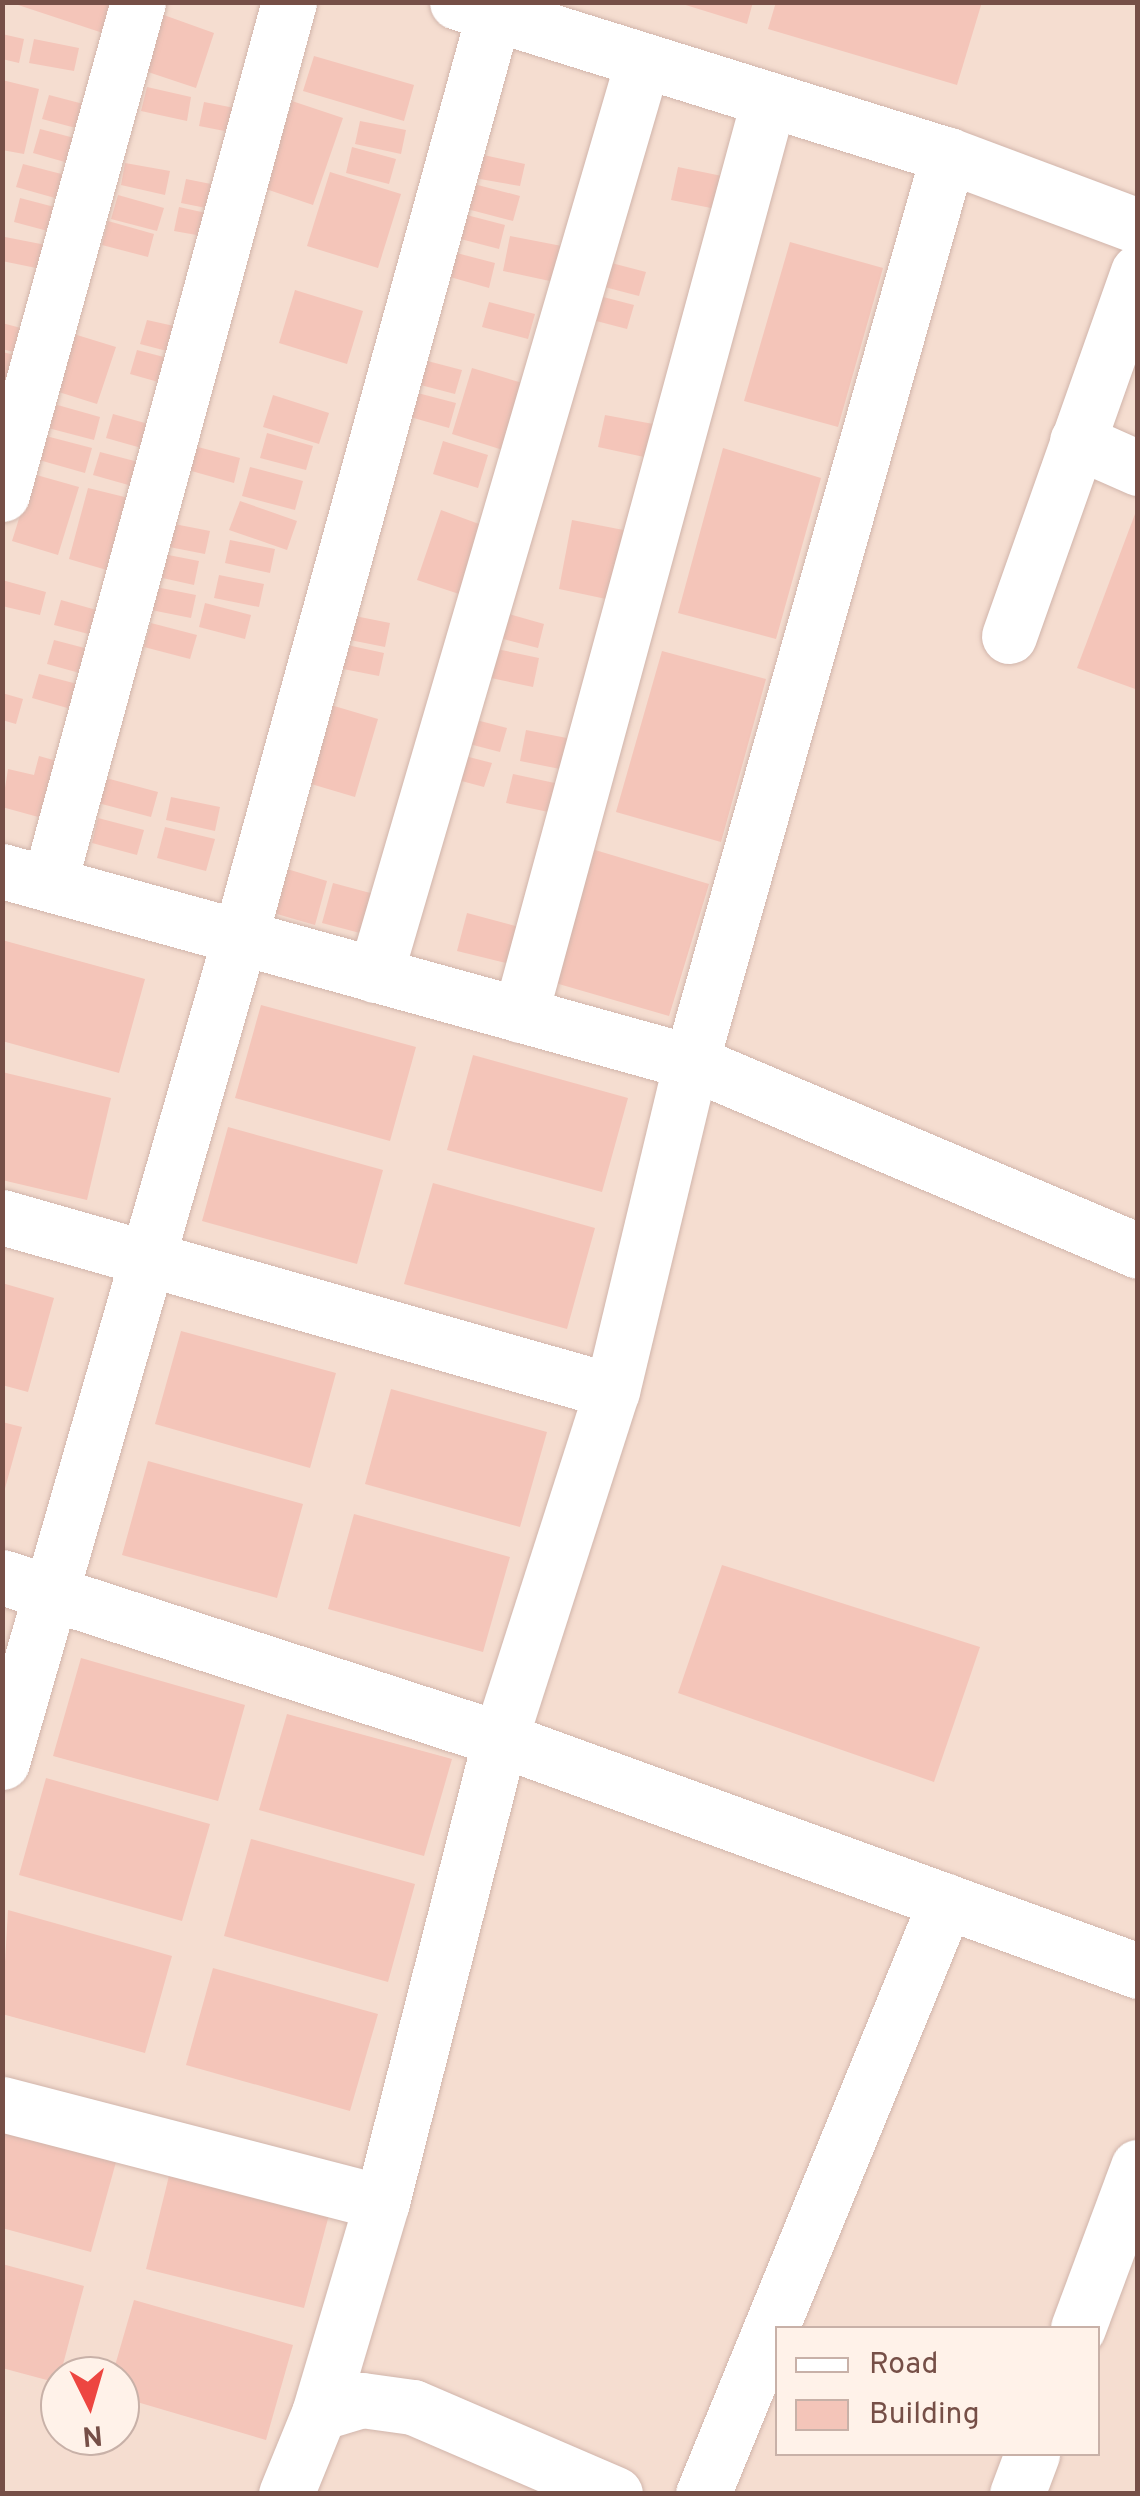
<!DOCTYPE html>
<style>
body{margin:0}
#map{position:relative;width:1140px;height:2496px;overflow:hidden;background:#fdede2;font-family:Overpass,sans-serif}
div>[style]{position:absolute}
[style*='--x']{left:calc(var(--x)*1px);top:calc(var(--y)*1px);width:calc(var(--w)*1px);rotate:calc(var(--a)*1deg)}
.residential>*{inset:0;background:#f5ddd0}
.building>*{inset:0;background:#f4c5b9}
.roads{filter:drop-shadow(0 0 2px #d1b5ab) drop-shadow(0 0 2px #d1b5ab)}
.minor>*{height:55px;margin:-27.5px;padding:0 27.5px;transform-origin:27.5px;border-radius:27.5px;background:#fff}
span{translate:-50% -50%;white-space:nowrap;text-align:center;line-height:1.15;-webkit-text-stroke:10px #fff2e9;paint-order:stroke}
.frame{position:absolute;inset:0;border:5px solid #764f47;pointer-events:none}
.legend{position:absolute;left:775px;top:2326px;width:325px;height:130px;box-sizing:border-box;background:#fff2e9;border:2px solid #c8b1a8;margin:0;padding:12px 18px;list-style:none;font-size:30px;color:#764f47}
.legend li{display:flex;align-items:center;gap:20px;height:50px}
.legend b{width:50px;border:2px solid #c8b1a8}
.north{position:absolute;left:40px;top:2356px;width:100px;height:100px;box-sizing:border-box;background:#fff2e9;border:2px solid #c8b1a8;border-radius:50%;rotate:175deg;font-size:28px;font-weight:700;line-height:40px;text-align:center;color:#764f47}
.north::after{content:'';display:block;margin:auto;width:35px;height:45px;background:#ed4641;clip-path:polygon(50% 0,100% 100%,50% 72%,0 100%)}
</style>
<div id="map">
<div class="residential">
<i style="clip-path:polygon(evenodd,3px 3px,1137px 3px,1137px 2493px,3px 2494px,3px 3px,778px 2328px,1098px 2328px,1098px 2454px,778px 2454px,778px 2328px,3px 3px,60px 2376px,120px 2376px,120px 2436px,60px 2436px,60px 2376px)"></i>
</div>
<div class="building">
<i style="clip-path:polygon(9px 2px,109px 2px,127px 7px,118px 38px)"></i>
<i style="clip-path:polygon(676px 2px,753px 2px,747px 24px)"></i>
<i style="clip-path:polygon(776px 2px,982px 2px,957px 85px,768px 29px)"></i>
<i style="clip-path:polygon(161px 14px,214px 33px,196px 88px,142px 70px)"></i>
<i style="clip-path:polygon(2px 34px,24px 39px,19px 63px,2px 59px)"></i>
<i style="clip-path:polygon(34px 39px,79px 48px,74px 71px,29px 63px)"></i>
<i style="clip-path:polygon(314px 56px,414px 85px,404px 121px,303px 91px)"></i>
<i style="clip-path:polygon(2px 80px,39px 89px,24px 154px,2px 150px)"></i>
<i style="clip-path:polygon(147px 87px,191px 97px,187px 121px,141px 111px)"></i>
<i style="clip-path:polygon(49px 95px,95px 107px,87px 131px,42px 119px)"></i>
<i style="clip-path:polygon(292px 101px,343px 118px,313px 205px,263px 188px)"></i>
<i style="clip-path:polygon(204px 102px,250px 111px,245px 135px,199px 126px)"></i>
<i style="clip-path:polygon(360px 121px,406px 130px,401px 154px,355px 144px)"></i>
<i style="clip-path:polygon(40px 129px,86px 141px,79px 166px,33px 153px)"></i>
<i style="clip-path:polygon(352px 147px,396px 159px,389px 184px,346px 173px)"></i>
<i style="clip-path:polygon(479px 154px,525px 164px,520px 186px,474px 178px)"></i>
<i style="clip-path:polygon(125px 163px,170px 171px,165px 195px,121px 185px)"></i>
<i style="clip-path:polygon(23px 164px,69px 176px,62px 200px,16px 187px)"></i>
<i style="clip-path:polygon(678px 167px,727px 177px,721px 210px,671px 200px)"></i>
<i style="clip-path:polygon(330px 172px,401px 194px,378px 268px,307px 246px)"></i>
<i style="clip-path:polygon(186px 179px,231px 188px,226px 212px,181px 203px)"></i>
<i style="clip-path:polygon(474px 184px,520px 196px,513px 221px,467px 209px)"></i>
<i style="clip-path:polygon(118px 195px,164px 208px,157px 231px,111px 219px)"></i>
<i style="clip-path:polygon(20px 198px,66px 210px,59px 234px,14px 222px)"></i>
<i style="clip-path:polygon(179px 207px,224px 217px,219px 239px,174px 231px)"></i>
<i style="clip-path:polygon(459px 213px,505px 225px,499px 249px,453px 237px)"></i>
<i style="clip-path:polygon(108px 221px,154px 234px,148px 257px,102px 245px)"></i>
<i style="clip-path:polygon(510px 236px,567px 247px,559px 283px,503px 271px)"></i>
<i style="clip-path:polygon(5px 237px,51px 246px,46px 270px,2px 261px)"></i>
<i style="clip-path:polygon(790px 242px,883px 268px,838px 427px,744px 401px)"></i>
<i style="clip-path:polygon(449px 251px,495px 263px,489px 288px,443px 275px)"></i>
<i style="clip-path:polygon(600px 260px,646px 272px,639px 296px,593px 284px)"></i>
<i style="clip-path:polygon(295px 290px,363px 311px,347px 364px,279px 343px)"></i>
<i style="clip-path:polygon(588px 293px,634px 305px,627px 329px,581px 317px)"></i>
<i style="clip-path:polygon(489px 302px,535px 314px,528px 339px,482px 327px)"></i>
<i style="clip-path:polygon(147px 320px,174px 326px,186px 356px,140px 344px)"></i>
<i style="clip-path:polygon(2px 323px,36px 332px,29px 356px,2px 349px)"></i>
<i style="clip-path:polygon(64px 331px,116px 347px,97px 404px,46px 388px)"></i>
<i style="clip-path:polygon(137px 350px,183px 362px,176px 387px,130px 374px)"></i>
<i style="clip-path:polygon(2px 352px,24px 357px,19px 381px,2px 377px)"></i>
<i style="clip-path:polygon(416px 358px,462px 370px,455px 394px,409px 382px)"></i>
<i style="clip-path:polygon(472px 368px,536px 387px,516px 454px,452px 434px)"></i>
<i style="clip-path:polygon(410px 391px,456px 403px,449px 428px,403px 415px)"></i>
<i style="clip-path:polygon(273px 395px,329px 413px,319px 444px,263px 427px)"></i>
<i style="clip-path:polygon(54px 404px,100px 417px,94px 440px,48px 428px)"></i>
<i style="clip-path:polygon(113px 414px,159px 427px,152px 451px,106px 438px)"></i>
<i style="clip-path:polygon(605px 415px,664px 426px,658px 460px,598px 447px)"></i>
<i style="clip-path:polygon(267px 433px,313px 446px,306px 470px,260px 458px)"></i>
<i style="clip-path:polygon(46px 436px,92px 448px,85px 473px,39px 460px)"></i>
<i style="clip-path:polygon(443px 441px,488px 455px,478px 488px,433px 474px)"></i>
<i style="clip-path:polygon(194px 446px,240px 458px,234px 483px,188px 470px)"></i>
<i style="clip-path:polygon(723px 448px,821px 478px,776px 639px,678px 613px)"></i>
<i style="clip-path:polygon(100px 452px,146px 464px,139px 488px,93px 475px)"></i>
<i style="clip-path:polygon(250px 467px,303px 481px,295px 510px,242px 496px)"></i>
<i style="clip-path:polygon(33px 474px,79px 487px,58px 555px,12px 541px)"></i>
<i style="clip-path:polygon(88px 488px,145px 502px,124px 575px,69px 559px)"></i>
<i style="clip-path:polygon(240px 501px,297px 521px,287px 550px,229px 530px)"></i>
<i style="clip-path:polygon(1138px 506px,1138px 690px,1077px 668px)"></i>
<i style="clip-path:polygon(441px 510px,498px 531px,474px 599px,417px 580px)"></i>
<i style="clip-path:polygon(572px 520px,639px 533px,625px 603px,559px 589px)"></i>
<i style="clip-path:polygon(164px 522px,210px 531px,205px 554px,159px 545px)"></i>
<i style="clip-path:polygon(230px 540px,275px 549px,270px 573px,225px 563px)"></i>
<i style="clip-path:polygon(153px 552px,199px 561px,194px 585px,149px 575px)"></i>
<i style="clip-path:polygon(219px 575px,264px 584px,259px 607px,214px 598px)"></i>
<i style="clip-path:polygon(2px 580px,46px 592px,40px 615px,2px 606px)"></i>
<i style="clip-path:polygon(151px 586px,196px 595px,191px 618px,146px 609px)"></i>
<i style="clip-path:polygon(61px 600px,107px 613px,100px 637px,54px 625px)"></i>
<i style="clip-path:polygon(205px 603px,251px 615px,245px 639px,199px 627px)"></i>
<i style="clip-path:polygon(498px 611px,544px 624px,538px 648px,492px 636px)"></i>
<i style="clip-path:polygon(345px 614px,390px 623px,385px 647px,340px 638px)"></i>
<i style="clip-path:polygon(151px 623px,197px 635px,190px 659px,144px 647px)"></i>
<i style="clip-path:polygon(54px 640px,100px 652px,94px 677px,47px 664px)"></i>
<i style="clip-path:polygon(338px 643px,384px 653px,379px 676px,333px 667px)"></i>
<i style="clip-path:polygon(473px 644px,539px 658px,533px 687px,467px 673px)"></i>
<i style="clip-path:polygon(662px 651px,766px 679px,721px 842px,616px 812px)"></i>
<i style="clip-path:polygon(39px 674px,85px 686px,78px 711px,32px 698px)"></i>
<i style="clip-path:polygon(2px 693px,23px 699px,16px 724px,2px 720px)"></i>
<i style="clip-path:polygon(314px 700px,378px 719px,355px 797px,291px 778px)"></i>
<i style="clip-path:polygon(461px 716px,507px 728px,500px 752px,454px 740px)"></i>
<i style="clip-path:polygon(526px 730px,582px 741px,575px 772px,520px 761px)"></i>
<i style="clip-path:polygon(446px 751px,492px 763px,484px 787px,439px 775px)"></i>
<i style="clip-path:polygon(39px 756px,75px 766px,60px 823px,2px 807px,8px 769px,34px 775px)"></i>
<i style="clip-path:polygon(513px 774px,564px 785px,558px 814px,506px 803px)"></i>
<i style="clip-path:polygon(106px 778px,158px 792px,151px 817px,98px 803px)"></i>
<i style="clip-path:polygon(171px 797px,220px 807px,215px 831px,166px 820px)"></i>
<i style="clip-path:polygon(98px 818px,144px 830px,137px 855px,92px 843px)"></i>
<i style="clip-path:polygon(165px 827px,215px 839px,206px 871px,157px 858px)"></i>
<i style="clip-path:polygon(585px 847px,709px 884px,669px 1016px,545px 980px)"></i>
<i style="clip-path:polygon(267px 863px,327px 881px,315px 925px,256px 908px)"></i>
<i style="clip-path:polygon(333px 883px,389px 898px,379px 938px,322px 923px)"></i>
<i style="clip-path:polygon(467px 913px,519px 927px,510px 964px,457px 951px)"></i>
<i style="clip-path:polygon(2px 940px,145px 979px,119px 1073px,2px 1041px)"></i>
<i style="clip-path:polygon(261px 1005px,416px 1047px,390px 1141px,235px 1098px)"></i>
<i style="clip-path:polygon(473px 1055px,628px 1098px,602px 1192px,447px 1150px)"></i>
<i style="clip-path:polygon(2px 1072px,111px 1098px,87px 1200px,2px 1180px)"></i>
<i style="clip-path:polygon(228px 1127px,383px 1170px,357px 1264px,202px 1221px)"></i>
<i style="clip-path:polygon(433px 1183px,595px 1228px,567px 1329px,404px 1284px)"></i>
<i style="clip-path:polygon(2px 1283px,54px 1298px,28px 1392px,2px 1385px)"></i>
<i style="clip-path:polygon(181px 1331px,336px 1373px,310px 1468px,155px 1424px)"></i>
<i style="clip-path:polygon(391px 1389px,547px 1432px,520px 1527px,365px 1484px)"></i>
<i style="clip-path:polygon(2px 1422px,22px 1427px,4px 1492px,2px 1492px)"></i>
<i style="clip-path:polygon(148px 1461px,303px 1504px,277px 1598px,122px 1555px)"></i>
<i style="clip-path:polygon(354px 1514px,510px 1557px,483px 1652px,328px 1609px)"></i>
<i style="clip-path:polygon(722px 1565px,980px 1647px,934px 1782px,678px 1693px)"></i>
<i style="clip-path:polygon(81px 1658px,245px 1705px,218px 1801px,53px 1756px)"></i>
<i style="clip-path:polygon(287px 1714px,452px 1759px,424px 1856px,259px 1810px)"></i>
<i style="clip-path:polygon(46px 1778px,210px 1824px,182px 1921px,19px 1875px)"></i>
<i style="clip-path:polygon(251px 1839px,415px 1884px,388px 1982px,224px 1936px)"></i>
<i style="clip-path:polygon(8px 1910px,172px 1956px,145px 2053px,2px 2014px)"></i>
<i style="clip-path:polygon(213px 1968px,378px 2014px,350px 2111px,186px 2065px)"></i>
<i style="clip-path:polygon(2px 2132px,116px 2162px,91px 2252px,2px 2228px)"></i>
<i style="clip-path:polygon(169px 2176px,329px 2215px,304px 2308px,146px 2269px)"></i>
<i style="clip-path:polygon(2px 2264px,84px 2286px,58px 2383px,2px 2368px)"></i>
<i style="clip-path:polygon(134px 2300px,293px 2345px,266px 2440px,120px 2397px,120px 2376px,112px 2376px)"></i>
</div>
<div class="roads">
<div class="minor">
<i style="--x:457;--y:2;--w:514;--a:17.31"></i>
<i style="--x:948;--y:155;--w:203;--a:20.5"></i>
<i style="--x:1077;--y:441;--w:67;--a:23.9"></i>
<i style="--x:2;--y:494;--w:510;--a:-74.55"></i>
<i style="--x:1009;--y:636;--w:386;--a:-70.5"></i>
<i style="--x:2;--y:871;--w:715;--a:15.49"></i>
<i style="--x:691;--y:1062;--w:485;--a:22.9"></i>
<i style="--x:49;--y:884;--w:914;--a:-74.78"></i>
<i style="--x:375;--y:975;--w:953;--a:-73.67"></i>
<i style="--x:520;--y:1015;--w:949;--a:-74.79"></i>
<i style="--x:2;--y:1217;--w:634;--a:15.92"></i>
<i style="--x:2;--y:1577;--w:524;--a:18.02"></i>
<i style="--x:500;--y:1739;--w:679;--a:19.98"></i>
<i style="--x:2;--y:1762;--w:859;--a:-73.91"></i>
<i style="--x:240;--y:937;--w:970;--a:-74.63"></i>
<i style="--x:2;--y:2104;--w:392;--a:14.5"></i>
<i style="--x:1078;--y:2328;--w:172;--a:-69.6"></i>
<i style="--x:319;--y:2413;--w:45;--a:-16.8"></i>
<i style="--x:362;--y:2400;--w:51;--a:7.8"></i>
<i style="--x:413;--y:2407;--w:220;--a:23.3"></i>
<i style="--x:286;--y:2494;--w:87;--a:-67.8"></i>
<i style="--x:319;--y:2413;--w:220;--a:-73.4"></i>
<i style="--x:382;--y:2202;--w:478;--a:-75.7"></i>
<i style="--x:500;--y:1739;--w:366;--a:-72.2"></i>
<i style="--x:612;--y:1391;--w:338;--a:-76.5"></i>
<i style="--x:691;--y:1062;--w:943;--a:-74.18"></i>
<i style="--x:703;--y:2494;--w:641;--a:-67.72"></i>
<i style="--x:1017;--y:2494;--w:43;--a:-69.4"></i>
</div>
</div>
<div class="frame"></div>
<ul class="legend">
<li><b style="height:12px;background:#fff"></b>Road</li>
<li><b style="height:28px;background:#f4c5b9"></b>Building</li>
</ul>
<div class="north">N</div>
</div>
